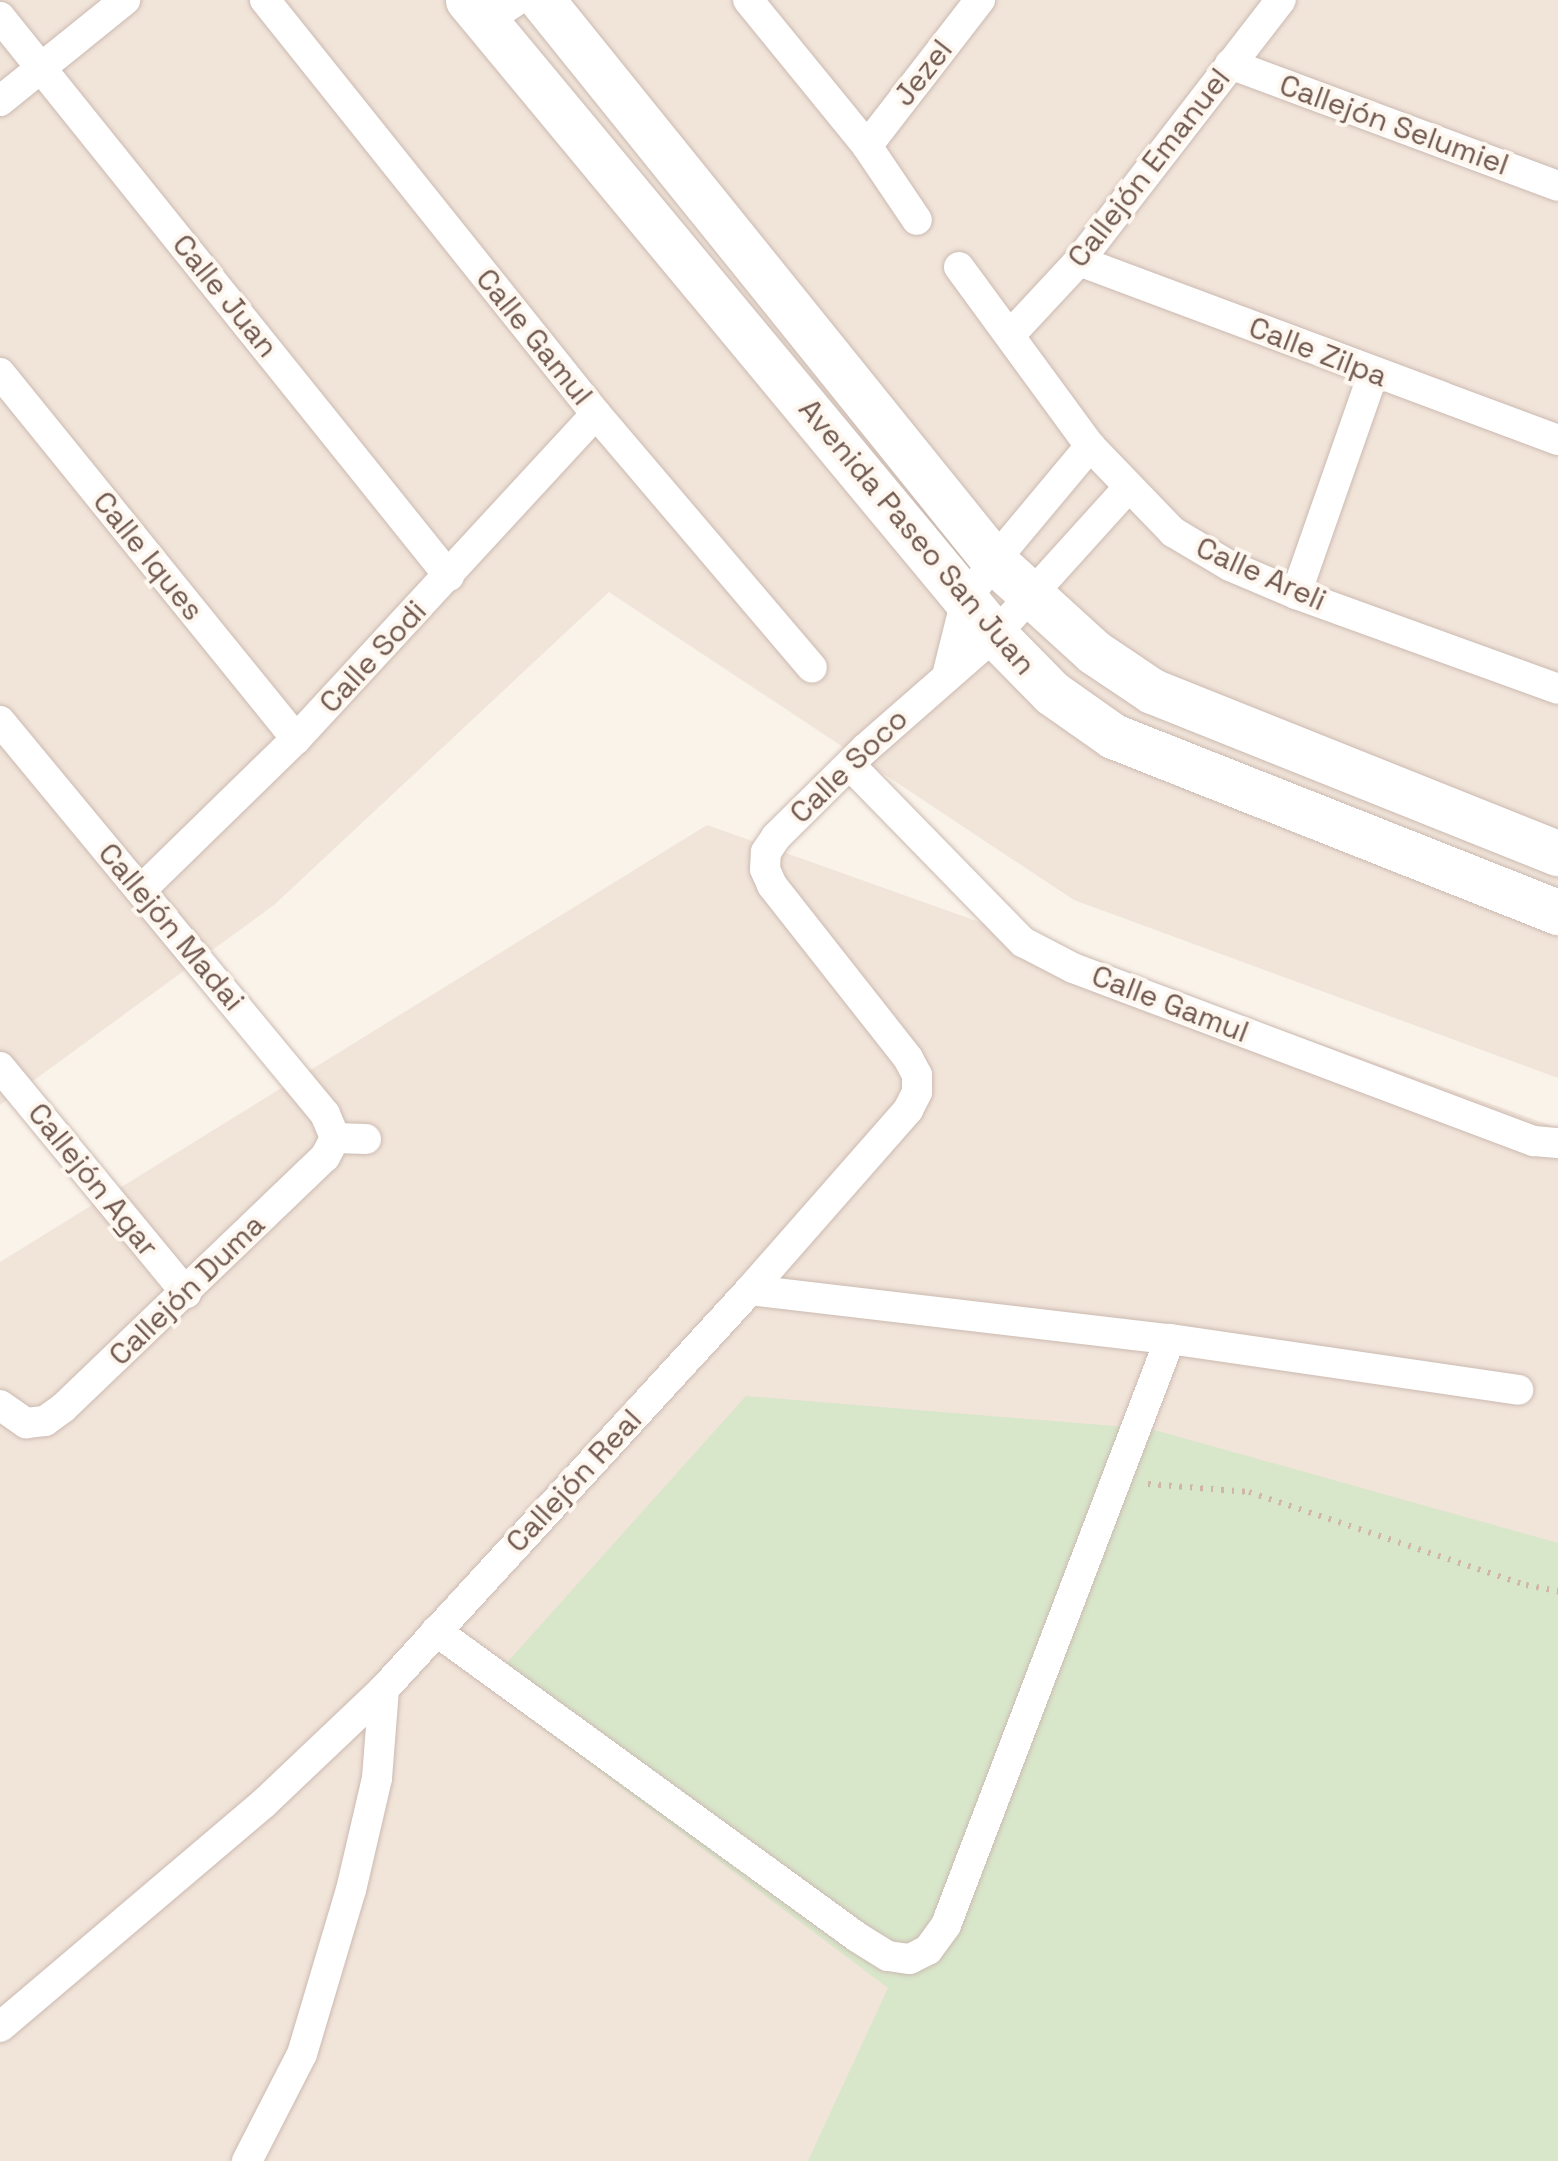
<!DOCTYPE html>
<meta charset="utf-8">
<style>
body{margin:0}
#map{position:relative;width:1558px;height:2161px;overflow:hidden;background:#faf3ea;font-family:"Space Grotesk",sans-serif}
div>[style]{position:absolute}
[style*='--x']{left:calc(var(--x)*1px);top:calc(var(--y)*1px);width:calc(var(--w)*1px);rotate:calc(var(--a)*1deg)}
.residential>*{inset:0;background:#f1e4d9}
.green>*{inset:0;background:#d8e6ca}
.path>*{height:6px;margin-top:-3px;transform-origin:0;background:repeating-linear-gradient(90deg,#d1b5a8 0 2.5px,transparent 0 10.5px)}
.roads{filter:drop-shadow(0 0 2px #cbbab1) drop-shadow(0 0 2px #cbbab1)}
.street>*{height:30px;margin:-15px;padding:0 15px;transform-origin:15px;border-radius:15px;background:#fff}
.secondary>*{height:45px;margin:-22.5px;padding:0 22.5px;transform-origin:22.5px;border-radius:22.5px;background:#fff}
span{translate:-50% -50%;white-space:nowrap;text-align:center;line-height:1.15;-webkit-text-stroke:8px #fdf7f0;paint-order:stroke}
.street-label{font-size:30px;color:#725a50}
</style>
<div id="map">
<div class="residential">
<i style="clip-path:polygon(0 0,1558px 0,1558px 1078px,1074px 900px,609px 592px,274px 905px,0 1105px)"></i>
<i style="clip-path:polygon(707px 825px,1558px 1128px,1558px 1634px,879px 2161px,0 2161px,0 1262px)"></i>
</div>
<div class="green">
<i style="clip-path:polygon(746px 1396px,1151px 1429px,1558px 1543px,1558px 2161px,808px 2161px,888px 1988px,486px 1686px)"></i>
</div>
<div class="path">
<i style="--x:1148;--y:1484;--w:101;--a:4.5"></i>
<i style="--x:1249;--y:1492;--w:292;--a:18.6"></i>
<i style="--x:1526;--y:1585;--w:33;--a:11"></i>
</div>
<div class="roads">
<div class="street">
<i style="--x:265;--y:0;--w:530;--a:51.36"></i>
<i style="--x:596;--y:414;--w:333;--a:49.6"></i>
<i style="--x:748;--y:0;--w:188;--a:50.8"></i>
<i style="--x:867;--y:146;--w:89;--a:56"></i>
<i style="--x:0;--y:17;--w:717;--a:51.23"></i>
<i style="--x:486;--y:21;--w:37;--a:-34"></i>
<i style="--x:1230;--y:64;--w:350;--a:20.4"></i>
<i style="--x:0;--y:101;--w:161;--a:-38.9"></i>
<i style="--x:867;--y:146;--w:185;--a:-52.3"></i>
<i style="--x:1079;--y:261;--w:511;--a:20.49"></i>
<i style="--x:959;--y:267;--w:222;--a:53.8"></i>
<i style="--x:1090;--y:446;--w:120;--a:46"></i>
<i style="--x:1173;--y:532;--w:66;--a:30.8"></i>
<i style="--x:1230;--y:566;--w:72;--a:23"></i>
<i style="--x:1296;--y:594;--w:279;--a:19.9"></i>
<i style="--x:1012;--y:333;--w:98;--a:-47.1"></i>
<i style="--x:1079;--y:261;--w:330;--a:-52.3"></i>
<i style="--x:0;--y:373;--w:471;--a:51"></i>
<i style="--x:1296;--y:594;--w:233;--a:-70.7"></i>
<i style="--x:948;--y:672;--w:74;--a:-76"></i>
<i style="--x:966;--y:600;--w:48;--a:-54.3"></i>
<i style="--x:994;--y:561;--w:150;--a:-50.1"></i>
<i style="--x:0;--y:721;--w:510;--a:50.41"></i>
<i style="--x:325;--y:1114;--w:26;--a:67"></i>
<i style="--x:850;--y:765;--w:248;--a:45.7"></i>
<i style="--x:1023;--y:942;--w:56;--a:27.5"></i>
<i style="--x:1073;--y:968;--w:492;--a:20.6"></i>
<i style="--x:1534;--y:1141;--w:24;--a:5"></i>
<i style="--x:141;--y:890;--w:216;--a:-44.3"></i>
<i style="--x:296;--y:739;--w:442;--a:-47.3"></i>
<i style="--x:0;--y:1067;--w:293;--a:50.5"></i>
<i style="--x:335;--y:1138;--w:31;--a:2"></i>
<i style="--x:750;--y:1290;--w:423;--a:6.7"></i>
<i style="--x:1170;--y:1339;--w:352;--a:8.3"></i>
<i style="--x:0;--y:1405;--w:32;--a:35"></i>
<i style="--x:26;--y:1423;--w:19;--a:-6"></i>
<i style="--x:45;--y:1421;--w:22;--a:-36"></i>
<i style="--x:63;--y:1408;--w:363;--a:-43.8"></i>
<i style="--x:325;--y:1157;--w:21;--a:-62"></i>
<i style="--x:436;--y:1631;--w:520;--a:36.01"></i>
<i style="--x:857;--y:1937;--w:36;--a:32"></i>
<i style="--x:888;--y:1956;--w:22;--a:8"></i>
<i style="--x:910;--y:1959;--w:20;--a:-27"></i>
<i style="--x:928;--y:1950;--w:31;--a:-54"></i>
<i style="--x:946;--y:1925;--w:627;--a:-69.08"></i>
<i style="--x:0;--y:2027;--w:346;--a:-40.3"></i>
<i style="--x:264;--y:1803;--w:166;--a:-43.5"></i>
<i style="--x:384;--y:1689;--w:541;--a:-47.47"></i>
<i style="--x:750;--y:1290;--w:240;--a:-48.7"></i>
<i style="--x:908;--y:1110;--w:20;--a:-63"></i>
<i style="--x:917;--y:1092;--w:17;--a:-90"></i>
<i style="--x:917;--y:1075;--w:19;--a:-118"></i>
<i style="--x:908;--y:1058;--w:220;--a:-128.2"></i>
<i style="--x:772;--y:885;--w:17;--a:-114"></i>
<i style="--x:765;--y:869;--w:17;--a:-87"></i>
<i style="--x:766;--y:852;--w:18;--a:-56"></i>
<i style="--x:776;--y:837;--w:127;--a:-44.7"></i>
<i style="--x:866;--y:748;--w:171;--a:-41.2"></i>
<i style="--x:995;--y:635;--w:197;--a:-47.9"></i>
<i style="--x:247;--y:2161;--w:120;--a:-62.8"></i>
<i style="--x:302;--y:2054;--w:171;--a:-73.4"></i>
<i style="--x:351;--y:1890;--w:115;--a:-76.9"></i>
<i style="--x:377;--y:1778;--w:89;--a:-85.5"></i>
</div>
<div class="secondary">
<i style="--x:468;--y:0;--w:825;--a:50.31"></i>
<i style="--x:995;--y:635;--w:81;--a:45.5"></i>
<i style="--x:1052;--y:693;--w:75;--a:35.2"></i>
<i style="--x:1113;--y:736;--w:479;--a:21.6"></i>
<i style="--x:542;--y:0;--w:720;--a:51.14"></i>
<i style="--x:994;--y:561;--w:135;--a:42.3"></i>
<i style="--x:1094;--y:652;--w:70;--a:33.9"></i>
<i style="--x:1152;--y:691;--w:437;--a:21.8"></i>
</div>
</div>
<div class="street-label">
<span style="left:923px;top:73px;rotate:-52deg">Jezel</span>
<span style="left:1394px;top:125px;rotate:20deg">Callejón Selumiel</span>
<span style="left:1149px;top:168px;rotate:-52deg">Callejón Emanuel</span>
<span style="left:225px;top:296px;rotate:51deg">Calle Juan</span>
<span style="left:534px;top:337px;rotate:51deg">Calle Gamul</span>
<span style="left:1318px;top:352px;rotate:21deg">Calle Zilpa</span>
<span style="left:917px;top:537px;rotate:50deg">Avenida Paseo San Juan</span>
<span style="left:148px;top:556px;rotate:51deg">Calle Iques</span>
<span style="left:1261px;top:574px;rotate:24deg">Calle Areli</span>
<span style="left:373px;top:657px;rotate:-47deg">Calle Sodi</span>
<span style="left:849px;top:766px;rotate:-44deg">Calle Soco</span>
<span style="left:171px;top:927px;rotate:50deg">Callejón Madai</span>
<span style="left:1170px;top:1004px;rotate:21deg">Calle Gamul</span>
<span style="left:93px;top:1180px;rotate:51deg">Callejón Agar</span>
<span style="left:187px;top:1290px;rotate:-44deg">Callejón Duma</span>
<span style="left:574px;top:1481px;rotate:-47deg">Callejón Real</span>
</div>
</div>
